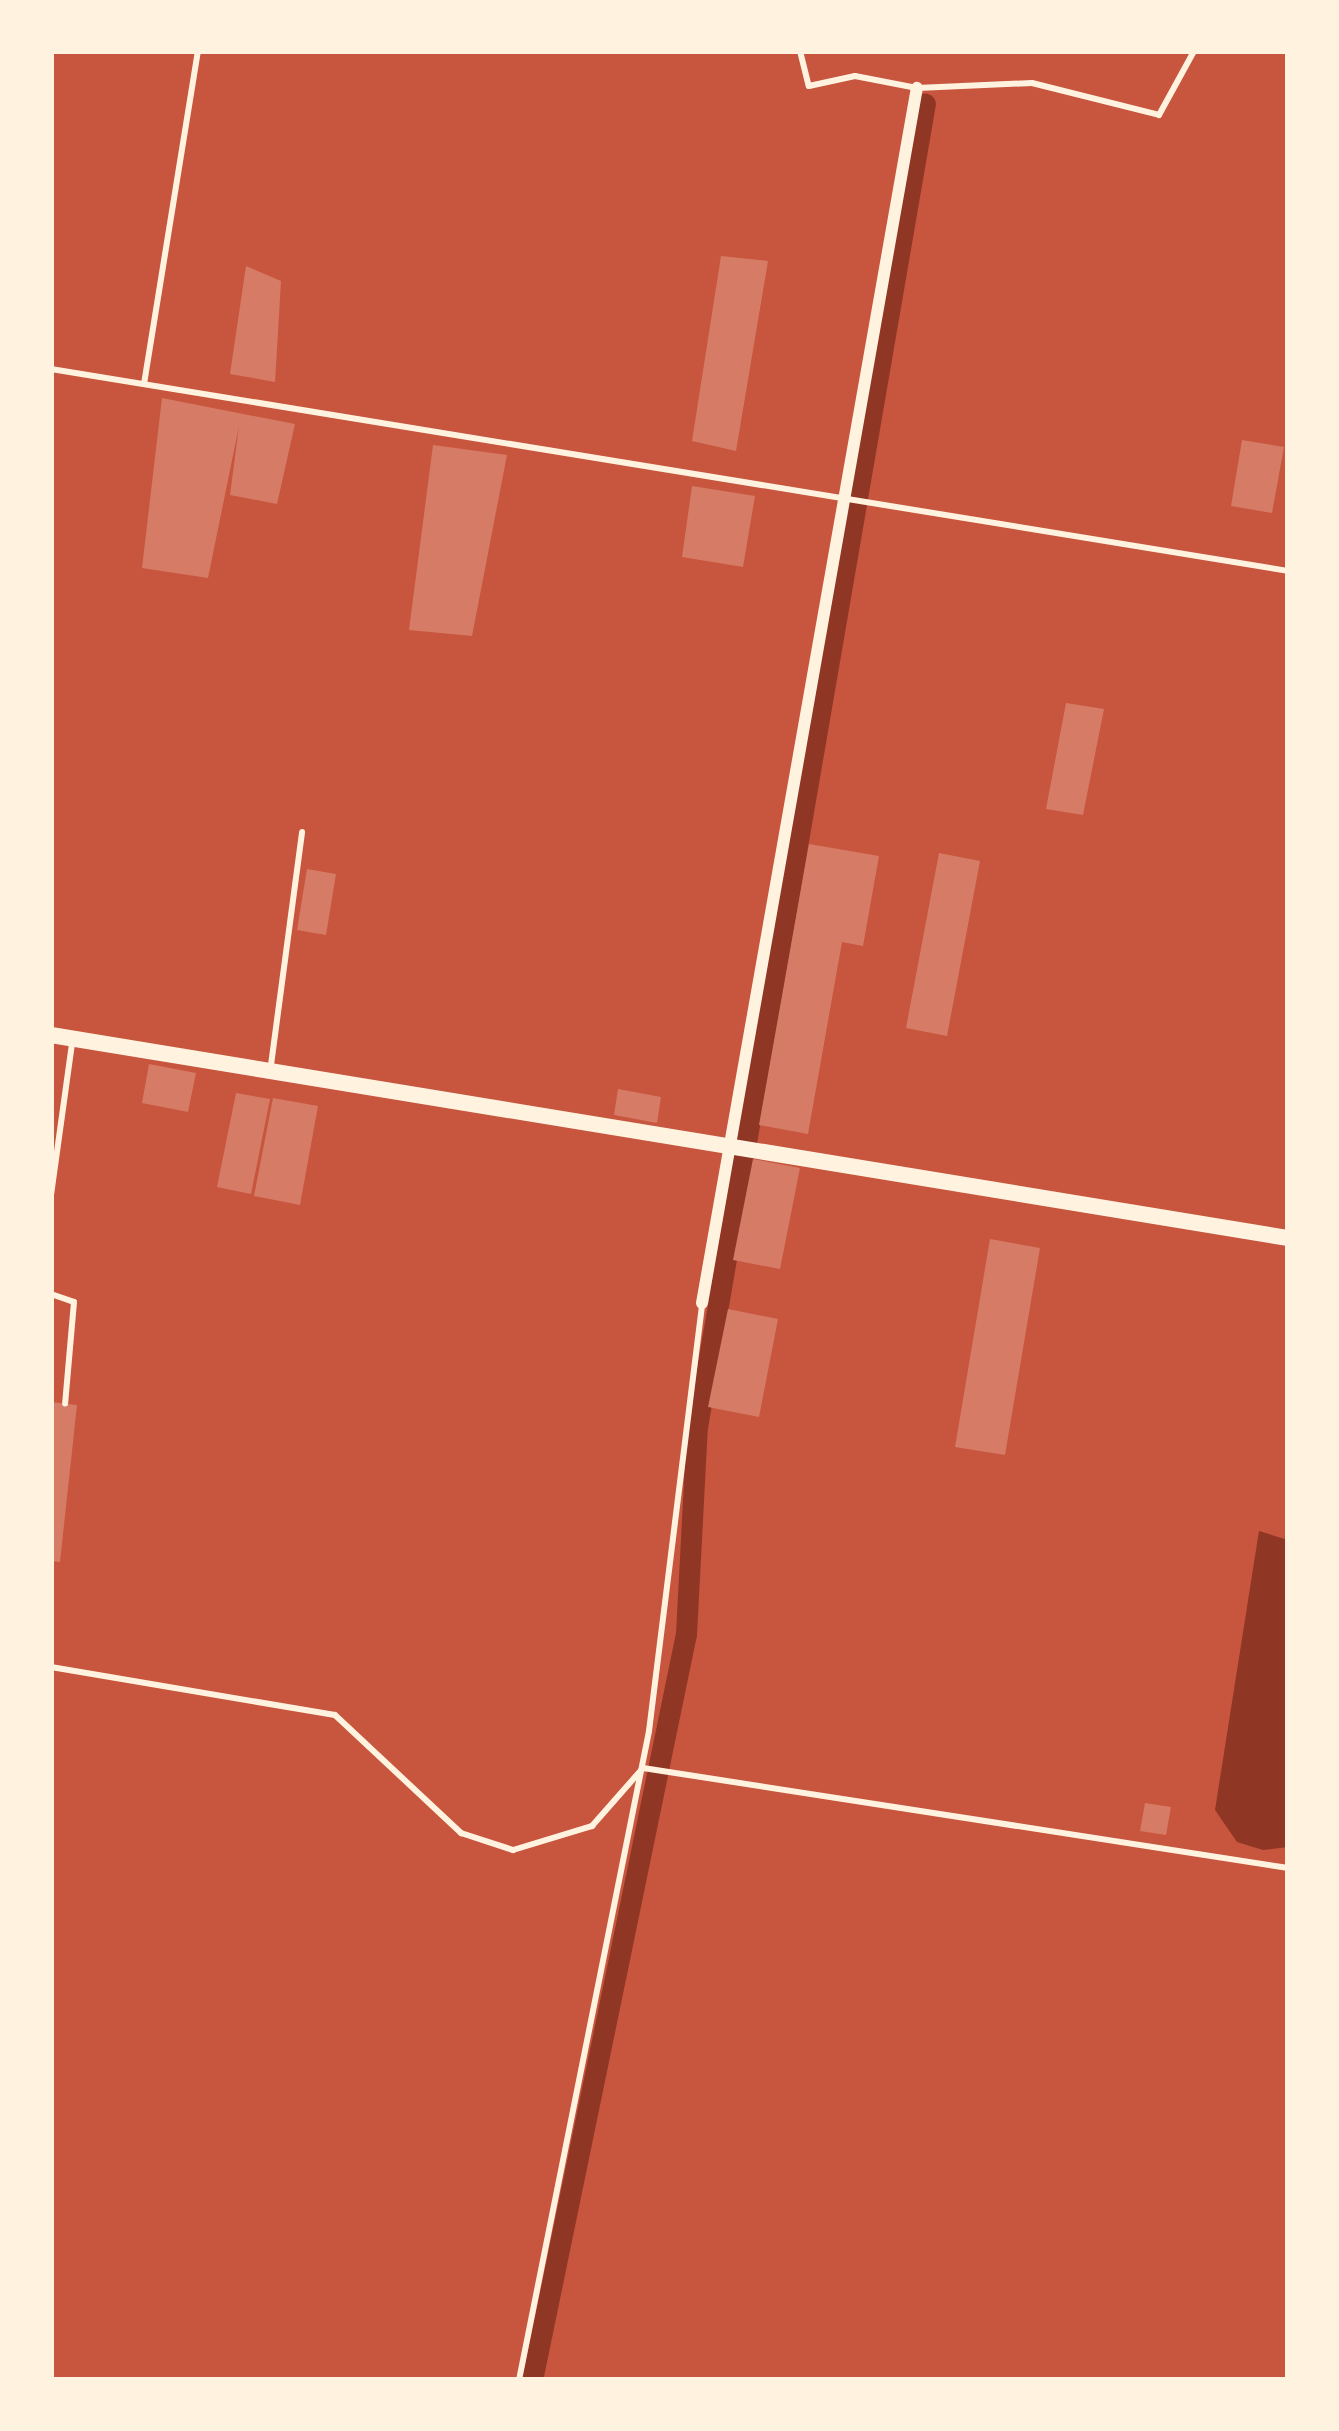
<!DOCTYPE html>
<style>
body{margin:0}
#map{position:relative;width:1339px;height:2431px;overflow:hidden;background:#c8553d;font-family:"Sofia Sans Condensed",sans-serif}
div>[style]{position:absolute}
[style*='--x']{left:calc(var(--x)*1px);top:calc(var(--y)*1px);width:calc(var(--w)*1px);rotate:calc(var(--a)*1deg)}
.water>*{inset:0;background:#8f3625}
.canal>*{height:21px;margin:-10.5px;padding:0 10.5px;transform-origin:10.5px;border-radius:10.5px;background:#8f3625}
.building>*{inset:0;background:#d67c66}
.service>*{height:6px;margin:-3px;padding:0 3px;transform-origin:3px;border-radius:3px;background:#fff3e0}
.minor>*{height:12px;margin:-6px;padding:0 6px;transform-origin:6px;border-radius:6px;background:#fff3e0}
.tertiary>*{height:16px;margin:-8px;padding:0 8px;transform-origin:8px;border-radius:8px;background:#fff3e0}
span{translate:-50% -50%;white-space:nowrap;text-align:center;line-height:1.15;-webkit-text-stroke:12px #fff3e0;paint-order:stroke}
.frame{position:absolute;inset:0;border:54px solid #fff3e0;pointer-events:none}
</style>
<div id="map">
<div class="water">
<i style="clip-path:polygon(1259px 1531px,1288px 1540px,1288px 1847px,1263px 1850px,1237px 1842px,1215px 1810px)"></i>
</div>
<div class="canal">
<i style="--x:532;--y:2380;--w:762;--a:-78.34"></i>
<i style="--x:686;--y:1634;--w:207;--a:-87"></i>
<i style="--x:697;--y:1427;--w:1343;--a:-80.23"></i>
</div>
<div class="building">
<i style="clip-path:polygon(721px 256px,768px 261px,736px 451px,692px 441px)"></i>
<i style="clip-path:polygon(246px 266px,281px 281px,275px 382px,230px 374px)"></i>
<i style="clip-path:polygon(162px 398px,295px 424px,277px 504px,230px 495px,239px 426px,208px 578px,142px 568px)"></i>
<i style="clip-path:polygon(1242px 440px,1284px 447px,1272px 513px,1231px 506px)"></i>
<i style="clip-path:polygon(433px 445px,507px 455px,472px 636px,409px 630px)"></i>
<i style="clip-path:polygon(692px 486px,755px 496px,743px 567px,682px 557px)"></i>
<i style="clip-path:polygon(1066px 703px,1104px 709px,1083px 815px,1046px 809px)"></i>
<i style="clip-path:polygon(809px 844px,879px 856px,863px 946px,842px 942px,808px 1134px,759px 1125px)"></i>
<i style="clip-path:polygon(939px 853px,980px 861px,947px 1036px,906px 1028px)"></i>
<i style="clip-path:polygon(307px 869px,336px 874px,326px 935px,297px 930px)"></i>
<i style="clip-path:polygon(149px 1064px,196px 1073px,188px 1112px,142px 1103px)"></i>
<i style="clip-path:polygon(618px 1089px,661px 1097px,657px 1123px,614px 1115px)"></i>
<i style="clip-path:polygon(236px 1093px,270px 1099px,251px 1194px,217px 1187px)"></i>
<i style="clip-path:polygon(273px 1098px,318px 1106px,300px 1205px,254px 1196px)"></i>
<i style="clip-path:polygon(753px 1159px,800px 1168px,780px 1269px,733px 1260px)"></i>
<i style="clip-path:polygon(990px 1239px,1040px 1248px,1005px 1455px,955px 1447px)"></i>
<i style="clip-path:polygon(728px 1309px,778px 1319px,759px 1417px,708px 1407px)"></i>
<i style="clip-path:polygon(51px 1402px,77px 1405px,60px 1562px,51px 1561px)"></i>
<i style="clip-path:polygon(1145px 1803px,1171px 1807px,1166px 1835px,1140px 1831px)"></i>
</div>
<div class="service">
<i style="--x:800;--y:51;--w:36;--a:76"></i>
<i style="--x:809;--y:86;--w:47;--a:-12.3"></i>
<i style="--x:855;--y:76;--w:63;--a:11"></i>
<i style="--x:917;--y:88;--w:115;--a:-2.5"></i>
<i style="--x:1032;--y:83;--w:131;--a:14.1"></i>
<i style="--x:1159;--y:115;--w:73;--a:-61.3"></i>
<i style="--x:51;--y:369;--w:1253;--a:9.27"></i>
<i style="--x:144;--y:384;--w:337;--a:-80.8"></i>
<i style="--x:271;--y:1065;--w:235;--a:-82.4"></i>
<i style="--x:51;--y:1195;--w:152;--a:-82.1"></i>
<i style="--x:51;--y:1294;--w:24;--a:19"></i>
<i style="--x:74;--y:1302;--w:102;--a:95"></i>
<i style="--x:51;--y:1667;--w:288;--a:9.6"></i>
<i style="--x:335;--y:1715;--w:173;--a:43.1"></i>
<i style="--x:461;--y:1833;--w:55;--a:18.1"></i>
<i style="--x:513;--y:1850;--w:83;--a:-16.9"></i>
<i style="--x:592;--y:1826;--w:77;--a:-48.7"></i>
<i style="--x:643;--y:1768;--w:653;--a:8.81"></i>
<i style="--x:519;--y:2380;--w:662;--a:-78.67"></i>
<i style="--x:649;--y:1731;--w:431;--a:-82.9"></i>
</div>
<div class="minor">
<i style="--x:702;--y:1303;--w:1234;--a:-79.97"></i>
</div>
<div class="tertiary">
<i style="--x:51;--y:1035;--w:1254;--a:9.32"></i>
</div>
<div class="frame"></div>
</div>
